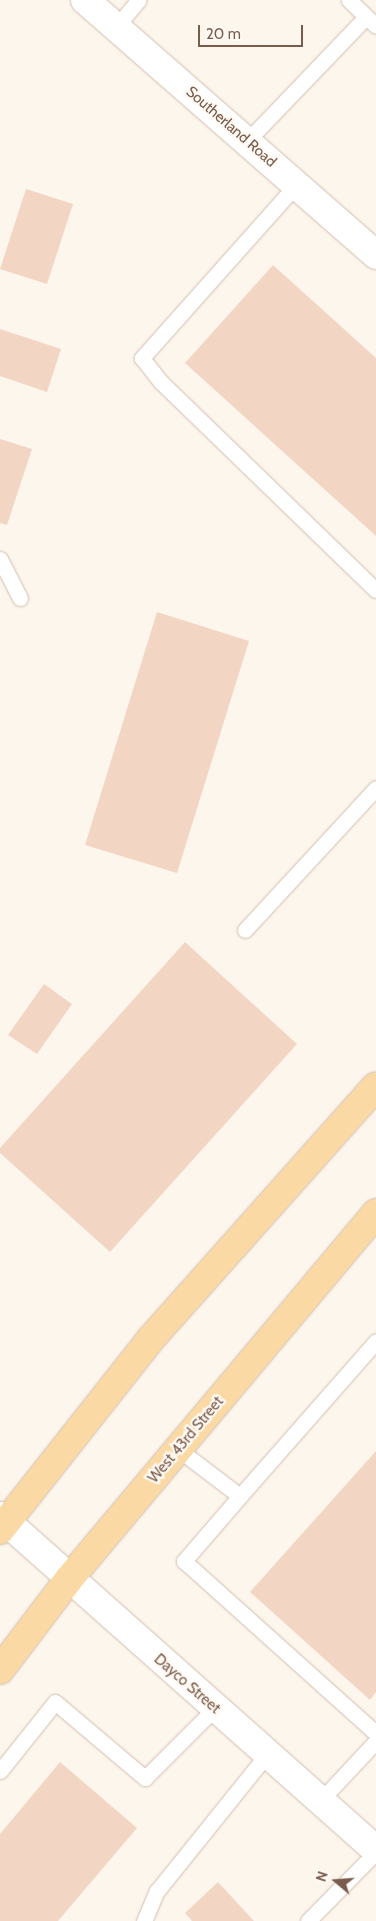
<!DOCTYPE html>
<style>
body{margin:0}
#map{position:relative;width:376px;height:1921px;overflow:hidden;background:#fdf6ec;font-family:Cabin,sans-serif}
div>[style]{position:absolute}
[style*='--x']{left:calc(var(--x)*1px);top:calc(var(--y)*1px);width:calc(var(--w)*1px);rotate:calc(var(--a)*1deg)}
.building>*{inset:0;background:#f3d5c3}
.roads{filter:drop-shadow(0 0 1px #d1beb0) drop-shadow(0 0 1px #d1beb0)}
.lane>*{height:15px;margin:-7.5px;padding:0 7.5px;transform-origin:7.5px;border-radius:7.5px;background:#fff}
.street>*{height:28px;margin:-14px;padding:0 14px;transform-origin:14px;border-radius:14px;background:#fff}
.secondary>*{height:28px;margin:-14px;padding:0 14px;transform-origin:14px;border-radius:14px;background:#fff}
.primary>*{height:28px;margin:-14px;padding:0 14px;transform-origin:14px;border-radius:14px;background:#fbd9a5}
span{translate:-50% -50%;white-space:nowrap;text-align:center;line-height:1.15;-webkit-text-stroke:4.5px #fffaf3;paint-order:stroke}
.street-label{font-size:15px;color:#7a5c4d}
.north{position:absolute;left:311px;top:1856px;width:50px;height:50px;-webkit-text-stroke:4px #fffaf3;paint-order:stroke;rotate:288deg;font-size:14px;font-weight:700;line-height:20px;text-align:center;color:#7a5c4d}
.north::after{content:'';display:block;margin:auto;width:18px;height:22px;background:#7a5c4d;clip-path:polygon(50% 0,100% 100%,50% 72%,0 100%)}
.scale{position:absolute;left:198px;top:25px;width:105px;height:22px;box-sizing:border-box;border:2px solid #7a5c4d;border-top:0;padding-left:6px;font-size:15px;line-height:18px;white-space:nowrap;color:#7a5c4d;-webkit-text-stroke:4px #fffaf3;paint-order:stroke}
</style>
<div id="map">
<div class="building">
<i style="clip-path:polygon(26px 189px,73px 204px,47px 284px,0 269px)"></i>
<i style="clip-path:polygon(273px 265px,376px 358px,376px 536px,185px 363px)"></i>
<i style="clip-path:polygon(0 329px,61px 349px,47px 392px,0 376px)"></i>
<i style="clip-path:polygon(0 439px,32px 449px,7px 525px,0 523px)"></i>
<i style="clip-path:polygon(157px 612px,249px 641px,177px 873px,85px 845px)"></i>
<i style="clip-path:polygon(185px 942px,297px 1044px,110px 1252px,0 1153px,0 1148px)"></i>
<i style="clip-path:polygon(44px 984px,72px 1004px,37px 1054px,8px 1035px)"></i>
<i style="clip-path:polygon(376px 1451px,376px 1692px,370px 1700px,250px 1592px)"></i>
<i style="clip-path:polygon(60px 1762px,137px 1828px,58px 1921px,0 1921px,0 1834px)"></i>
<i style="clip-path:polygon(218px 1882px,254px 1921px,192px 1921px,185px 1913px)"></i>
</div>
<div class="roads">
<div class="lane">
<i style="--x:349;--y:0;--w:37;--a:44"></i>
<i style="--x:116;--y:27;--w:35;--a:-50"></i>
<i style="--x:247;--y:141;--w:172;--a:-46.2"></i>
<i style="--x:296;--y:185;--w:232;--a:131.7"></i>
<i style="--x:142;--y:358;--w:31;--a:52"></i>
<i style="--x:161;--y:382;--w:299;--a:44.1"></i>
<i style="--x:0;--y:559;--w:44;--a:62.9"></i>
<i style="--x:245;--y:930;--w:193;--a:-47.3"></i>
<i style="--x:178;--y:1449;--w:78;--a:37.2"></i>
<i style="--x:240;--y:1496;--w:206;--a:-48.7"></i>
<i style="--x:240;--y:1496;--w:86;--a:130.7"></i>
<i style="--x:184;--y:1561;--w:258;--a:41.9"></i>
<i style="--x:0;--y:1771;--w:88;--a:-51.4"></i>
<i style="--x:55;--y:1702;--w:118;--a:40.2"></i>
<i style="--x:145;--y:1778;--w:99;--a:-45"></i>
<i style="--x:320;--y:1801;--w:82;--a:-47"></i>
<i style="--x:144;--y:1921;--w:33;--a:-67"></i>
<i style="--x:157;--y:1891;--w:176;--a:-51.2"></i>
<i style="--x:308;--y:1921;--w:97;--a:-45.4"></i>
</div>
<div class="street">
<i style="--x:0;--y:1516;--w:503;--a:41.61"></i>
</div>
<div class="secondary">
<i style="--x:85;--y:0;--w:387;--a:41.2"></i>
</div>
<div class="primary">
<i style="--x:0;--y:1530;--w:241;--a:-51.7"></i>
<i style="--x:149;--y:1341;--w:341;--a:-48.3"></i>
<i style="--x:0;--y:1670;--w:114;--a:-52.8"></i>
<i style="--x:69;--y:1579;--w:478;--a:-50"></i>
</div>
</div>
<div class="street-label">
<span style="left:231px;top:127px;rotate:41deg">Southerland Road</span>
<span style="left:186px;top:1440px;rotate:-50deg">West 43rd Street</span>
<span style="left:187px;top:1684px;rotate:41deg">Dayco Street</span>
</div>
<div class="north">N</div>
<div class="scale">20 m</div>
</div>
